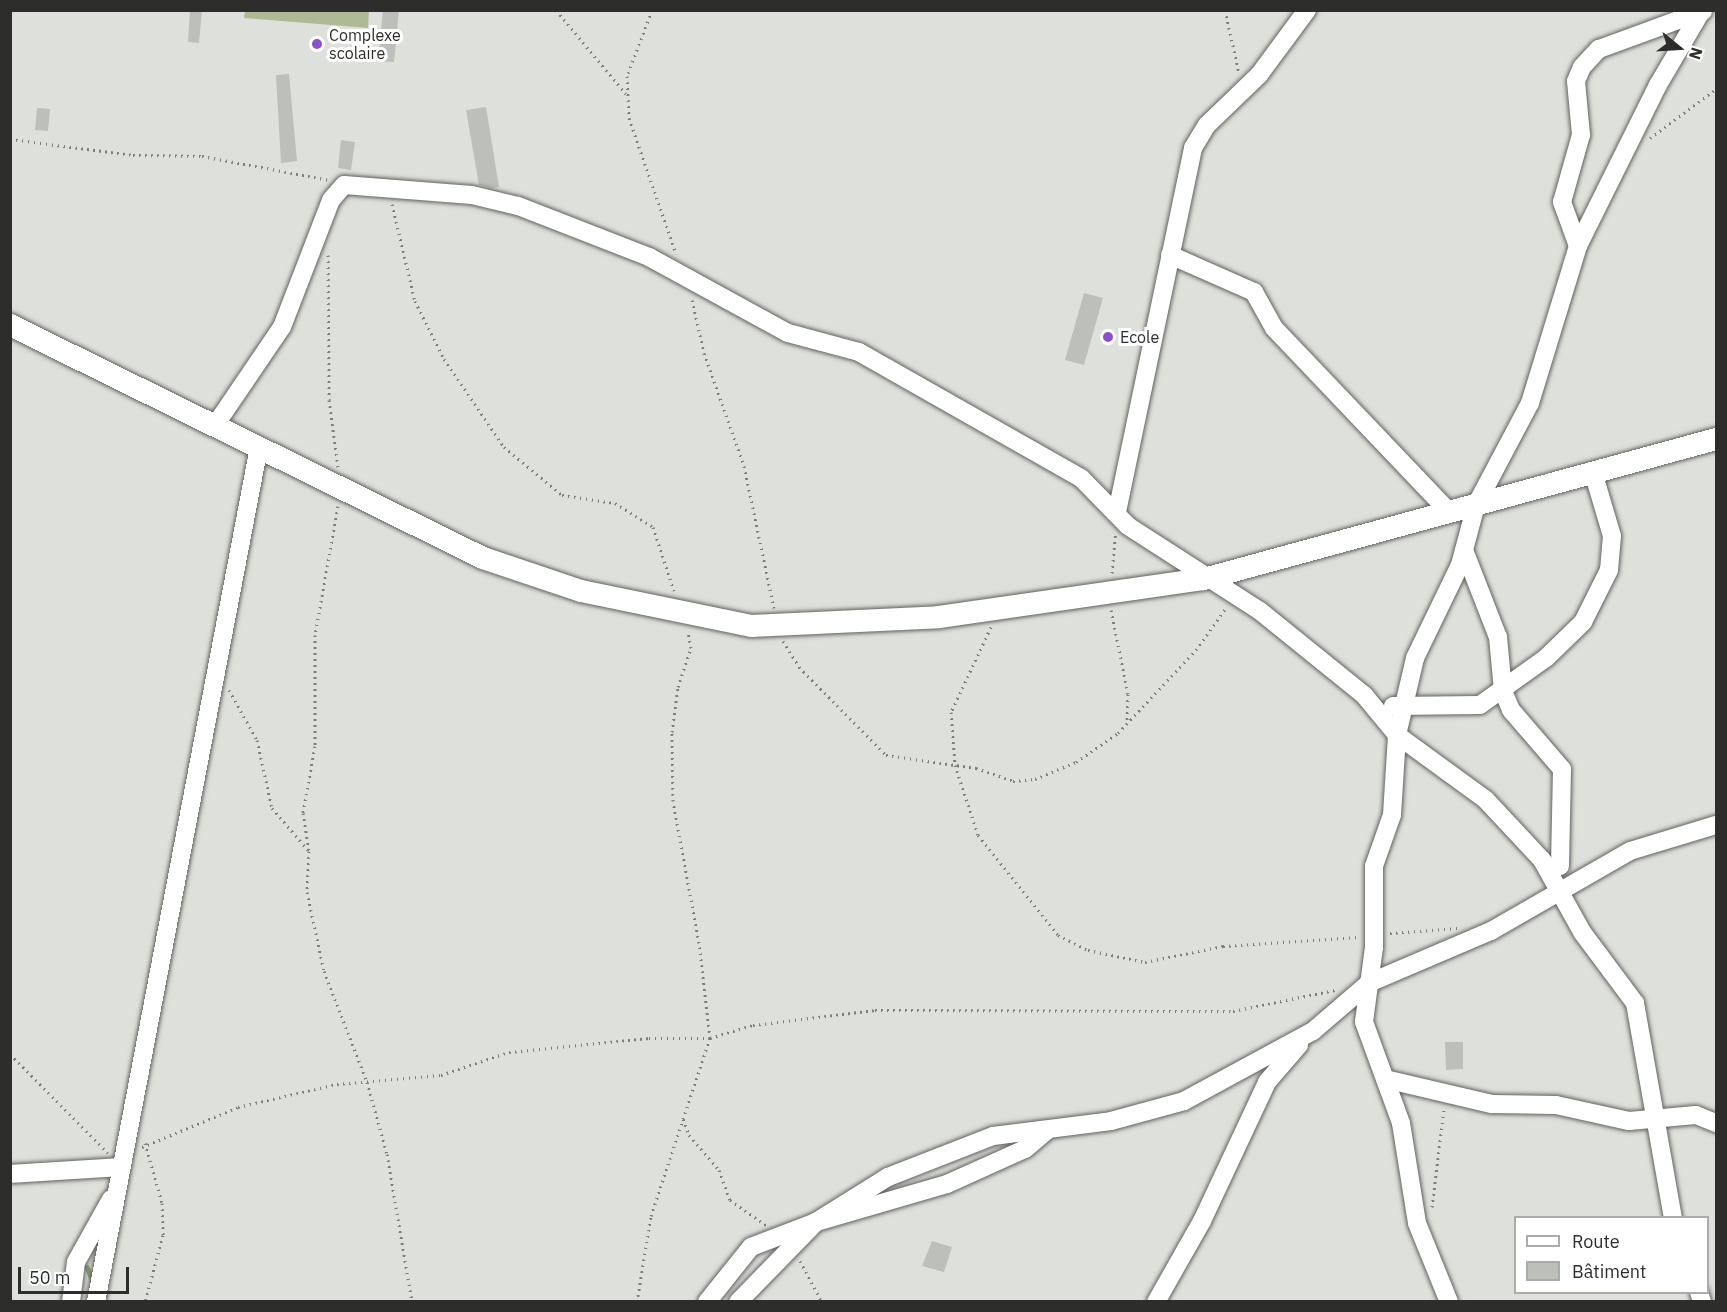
<!DOCTYPE html>
<meta charset="utf-8">
<style>
body{margin:0}
#map{position:relative;width:1727px;height:1312px;overflow:hidden;background:#dee0db;font-family:"IBM Plex Sans",sans-serif}
div>[style]{position:absolute}
[style*='--x']{left:calc(var(--x)*1px);top:calc(var(--y)*1px);width:calc(var(--w)*1px);rotate:calc(var(--a)*1deg)}
.green>*{inset:0;background:#aeba95}
.stream>*{height:4.5px;margin:-2.25px;padding:0 2.25px;transform-origin:2.25px;border-radius:2.25px;background:#8d9a73}
.building>*{inset:0;background:#bdbfba}
.path>*{height:3px;margin-top:-1.5px;transform-origin:0;background:repeating-linear-gradient(90deg,#7e7f7c 0 1.5px,transparent 0 6px)}
.roads{filter:drop-shadow(0 0 2px #61625e) drop-shadow(0 0 2px #61625e)}
.minor>*{height:18px;margin:-9px;padding:0 9px;transform-origin:9px;border-radius:9px;background:#fff}
.tertiary>*{height:22px;margin:-11px;padding:0 11px;transform-origin:11px;border-radius:11px;background:#fff}
.dots>*{width:16px;height:16px;translate:-50% -50%;box-sizing:border-box;border:3px solid #fff;border-radius:50%}
span{translate:-50% -50%;white-space:nowrap;text-align:center;line-height:1.15;-webkit-text-stroke:6px #fff;paint-order:stroke}
.poi-label{font-size:16px;color:#2d2d2b}
.left{translate:0 -50%;text-align:left}
.frame{position:absolute;inset:0;border:12px solid #2d2d2b;pointer-events:none}
.legend{position:absolute;left:1514px;top:1216px;width:195px;height:78px;box-sizing:border-box;background:#fff;border:2px solid #ababaa;margin:0;padding:8px 10px;list-style:none;font-size:18px;color:#2d2d2b}
.legend li{display:flex;align-items:center;gap:12px;height:30px}
.legend b{width:30px;border:2px solid #ababaa}
.north{position:absolute;left:1649px;top:18px;width:60px;height:60px;-webkit-text-stroke:4px #fff;paint-order:stroke;rotate:108deg;font-size:16px;font-weight:700;line-height:24px;text-align:center;color:#2d2d2b}
.north::after{content:'';display:block;margin:auto;width:21px;height:27px;background:#2d2d2b;clip-path:polygon(50% 0,100% 100%,50% 72%,0 100%)}
.scale{position:absolute;left:18px;top:1267px;width:111px;height:27px;box-sizing:border-box;border:3px solid #2d2d2b;border-top:0;padding-left:8px;font-size:18px;line-height:21px;white-space:nowrap;color:#2d2d2b;-webkit-text-stroke:4px #fff;paint-order:stroke}
</style>
<div id="map">
<div class="green">
<i style="clip-path:polygon(245px 11px,245px 10px,369px 11px,368px 28px,244px 18px)"></i>
</div>
<div class="stream">
<i style="--x:87;--y:1267;--w:15;--a:67"></i>
<i style="--x:128;--y:1302;--w:43;--a:0"></i>
</div>
<div class="building">
<i style="clip-path:polygon(190px 10px,202px 10px,199px 43px,188px 42px)"></i>
<i style="clip-path:polygon(383px 10px,399px 10px,394px 62px,378px 61px)"></i>
<i style="clip-path:polygon(289px 74px,297px 161px,281px 163px,276px 75px)"></i>
<i style="clip-path:polygon(486px 107px,499px 187px,492px 188px,479px 185px,466px 110px)"></i>
<i style="clip-path:polygon(37px 108px,50px 109px,48px 131px,35px 130px)"></i>
<i style="clip-path:polygon(341px 140px,355px 142px,351px 170px,338px 168px)"></i>
<i style="clip-path:polygon(1084px 293px,1103px 298px,1084px 365px,1065px 360px)"></i>
<i style="clip-path:polygon(1445px 1042px,1463px 1042px,1463px 1069px,1446px 1070px)"></i>
<i style="clip-path:polygon(932px 1241px,952px 1247px,944px 1272px,922px 1266px)"></i>
</div>
<div class="path">
<i style="--x:556;--y:10;--w:109;--a:50.2"></i>
<i style="--x:652;--y:10;--w:71;--a:110.7"></i>
<i style="--x:627;--y:76;--w:42;--a:87.3"></i>
<i style="--x:629;--y:118;--w:144;--a:70.9"></i>
<i style="--x:1225;--y:10;--w:65;--a:77.5"></i>
<i style="--x:10;--y:11;--w:3;--a:-18"></i>
<i style="--x:1650;--y:138;--w:82;--a:-36.6"></i>
<i style="--x:10;--y:139;--w:124;--a:7.4"></i>
<i style="--x:133;--y:155;--w:69;--a:0.8"></i>
<i style="--x:202;--y:156;--w:129;--a:10.7"></i>
<i style="--x:392;--y:204;--w:100;--a:76.7"></i>
<i style="--x:415;--y:301;--w:65;--a:63.4"></i>
<i style="--x:444;--y:359;--w:107;--a:55.7"></i>
<i style="--x:504;--y:447;--w:75;--a:39.6"></i>
<i style="--x:562;--y:495;--w:54;--a:8.6"></i>
<i style="--x:615;--y:503;--w:45;--a:32.3"></i>
<i style="--x:653;--y:527;--w:67;--a:71.8"></i>
<i style="--x:328;--y:255;--w:145;--a:89.6"></i>
<i style="--x:329;--y:400;--w:68;--a:82.3"></i>
<i style="--x:692;--y:300;--w:54;--a:77.2"></i>
<i style="--x:704;--y:353;--w:120;--a:70.5"></i>
<i style="--x:744;--y:466;--w:145;--a:78.1"></i>
<i style="--x:338;--y:506;--w:131;--a:100.1"></i>
<i style="--x:315;--y:635;--w:111;--a:90"></i>
<i style="--x:315;--y:746;--w:68;--a:100.2"></i>
<i style="--x:303;--y:813;--w:38;--a:81"></i>
<i style="--x:309;--y:851;--w:41;--a:92.8"></i>
<i style="--x:307;--y:892;--w:81;--a:77.9"></i>
<i style="--x:324;--y:971;--w:119;--a:68.8"></i>
<i style="--x:367;--y:1082;--w:75;--a:74.5"></i>
<i style="--x:387;--y:1154;--w:150;--a:80.4"></i>
<i style="--x:1112;--y:573;--w:38;--a:-85"></i>
<i style="--x:1111;--y:610;--w:86;--a:78.6"></i>
<i style="--x:1128;--y:694;--w:30;--a:92"></i>
<i style="--x:991;--y:627;--w:94;--a:115.2"></i>
<i style="--x:951;--y:712;--w:53;--a:85.7"></i>
<i style="--x:955;--y:765;--w:74;--a:71.8"></i>
<i style="--x:978;--y:835;--w:128;--a:51.3"></i>
<i style="--x:1058;--y:935;--w:34;--a:27"></i>
<i style="--x:1088;--y:950;--w:58;--a:11.9"></i>
<i style="--x:1145;--y:962;--w:80;--a:-11.6"></i>
<i style="--x:1223;--y:946;--w:136;--a:-3.8"></i>
<i style="--x:783;--y:641;--w:31;--a:58"></i>
<i style="--x:799;--y:667;--w:124;--a:45.3"></i>
<i style="--x:886;--y:755;--w:91;--a:8.2"></i>
<i style="--x:976;--y:768;--w:39;--a:19"></i>
<i style="--x:1013;--y:781;--w:22;--a:-5"></i>
<i style="--x:1035;--y:779;--w:44;--a:-22.5"></i>
<i style="--x:1076;--y:762;--w:51;--a:-34.6"></i>
<i style="--x:1118;--y:733;--w:114;--a:-46.8"></i>
<i style="--x:1196;--y:650;--w:52;--a:-54.5"></i>
<i style="--x:229;--y:690;--w:57;--a:60.8"></i>
<i style="--x:257;--y:740;--w:70;--a:77.6"></i>
<i style="--x:272;--y:808;--w:55;--a:49.4"></i>
<i style="--x:1390;--y:933;--w:68;--a:-4.2"></i>
<i style="--x:10;--y:1054;--w:139;--a:45.3"></i>
<i style="--x:683;--y:1119;--w:17;--a:69"></i>
<i style="--x:689;--y:1135;--w:46;--a:49.4"></i>
<i style="--x:719;--y:1170;--w:32;--a:70"></i>
<i style="--x:730;--y:1200;--w:45;--a:35.1"></i>
<i style="--x:145;--y:1143;--w:62;--a:74.2"></i>
<i style="--x:162;--y:1203;--w:32;--a:88"></i>
<i style="--x:163;--y:1235;--w:69;--a:105"></i>
<i style="--x:142;--y:1147;--w:104;--a:-22.6"></i>
<i style="--x:238;--y:1107;--w:102;--a:-13.1"></i>
<i style="--x:337;--y:1084;--w:104;--a:-4.9"></i>
<i style="--x:441;--y:1075;--w:72;--a:-18.7"></i>
<i style="--x:509;--y:1052;--w:141;--a:-5.7"></i>
<i style="--x:649;--y:1038;--w:61;--a:0"></i>
<i style="--x:710;--y:1038;--w:45;--a:-16.8"></i>
<i style="--x:753;--y:1025;--w:123;--a:-7"></i>
<i style="--x:875;--y:1010;--w:358;--a:0.2"></i>
<i style="--x:1233;--y:1011;--w:104;--a:-11.6"></i>
<i style="--x:1432;--y:1207;--w:99;--a:-83"></i>
<i style="--x:800;--y:1261;--w:47;--a:61.8"></i>
<i style="--x:637;--y:1302;--w:87;--a:-80.8"></i>
<i style="--x:651;--y:1216;--w:188;--a:-71.7"></i>
<i style="--x:710;--y:1038;--w:96;--a:-96.6"></i>
<i style="--x:699;--y:943;--w:144;--a:-100.4"></i>
<i style="--x:673;--y:801;--w:69;--a:-90.8"></i>
<i style="--x:672;--y:732;--w:45;--a:-82.4"></i>
<i style="--x:678;--y:687;--w:41;--a:-71.6"></i>
<i style="--x:691;--y:648;--w:17;--a:-100"></i>
</div>
<div class="roads">
<div class="minor">
<i style="--x:1578;--y:246;--w:47;--a:-110"></i>
<i style="--x:1562;--y:202;--w:70;--a:-74.2"></i>
<i style="--x:1581;--y:135;--w:54;--a:-95.3"></i>
<i style="--x:1576;--y:81;--w:15;--a:-67"></i>
<i style="--x:1582;--y:67;--w:25;--a:-47"></i>
<i style="--x:1599;--y:49;--w:111;--a:-20.1"></i>
<i style="--x:1170;--y:255;--w:92;--a:23.8"></i>
<i style="--x:1254;--y:292;--w:41;--a:60.9"></i>
<i style="--x:1274;--y:328;--w:254;--a:46.4"></i>
<i style="--x:216;--y:424;--w:117;--a:-55.8"></i>
<i style="--x:282;--y:327;--w:136;--a:-68.9"></i>
<i style="--x:331;--y:200;--w:20;--a:-49"></i>
<i style="--x:344;--y:185;--w:128;--a:4.5"></i>
<i style="--x:472;--y:195;--w:47;--a:13.4"></i>
<i style="--x:518;--y:206;--w:141;--a:21.3"></i>
<i style="--x:649;--y:257;--w:158;--a:28.7"></i>
<i style="--x:788;--y:333;--w:73;--a:15"></i>
<i style="--x:859;--y:352;--w:255;--a:29.6"></i>
<i style="--x:1081;--y:478;--w:67;--a:45.6"></i>
<i style="--x:1128;--y:526;--w:157;--a:32.8"></i>
<i style="--x:1260;--y:611;--w:134;--a:38.9"></i>
<i style="--x:1364;--y:695;--w:52;--a:50.5"></i>
<i style="--x:1397;--y:735;--w:110;--a:36.1"></i>
<i style="--x:1486;--y:800;--w:82;--a:47"></i>
<i style="--x:1542;--y:860;--w:82;--a:60.9"></i>
<i style="--x:1582;--y:932;--w:89;--a:53.3"></i>
<i style="--x:1635;--y:1003;--w:218;--a:80"></i>
<i style="--x:1117;--y:512;--w:372;--a:-78.2"></i>
<i style="--x:1193;--y:148;--w:27;--a:-59"></i>
<i style="--x:1207;--y:125;--w:72;--a:-43.9"></i>
<i style="--x:1259;--y:75;--w:81;--a:-53.6"></i>
<i style="--x:1464;--y:550;--w:93;--a:68.7"></i>
<i style="--x:1498;--y:637;--w:54;--a:84.7"></i>
<i style="--x:1503;--y:691;--w:21;--a:67"></i>
<i style="--x:1511;--y:710;--w:78;--a:49.2"></i>
<i style="--x:1562;--y:769;--w:97;--a:91.2"></i>
<i style="--x:1393;--y:706;--w:87;--a:-0.7"></i>
<i style="--x:1480;--y:705;--w:81;--a:-35.5"></i>
<i style="--x:1546;--y:658;--w:52;--a:-44.2"></i>
<i style="--x:1583;--y:622;--w:58;--a:-63.4"></i>
<i style="--x:1609;--y:570;--w:34;--a:-85"></i>
<i style="--x:1612;--y:536;--w:67;--a:-106.5"></i>
<i style="--x:1385;--y:1079;--w:110;--a:13.2"></i>
<i style="--x:1492;--y:1104;--w:64;--a:0.9"></i>
<i style="--x:1556;--y:1105;--w:75;--a:12.4"></i>
<i style="--x:1629;--y:1121;--w:67;--a:-5.1"></i>
<i style="--x:1696;--y:1115;--w:22;--a:22"></i>
<i style="--x:10;--y:1174;--w:111;--a:-3.6"></i>
<i style="--x:1699;--y:1292;--w:10;--a:73"></i>
<i style="--x:71;--y:1302;--w:40;--a:-82.9"></i>
<i style="--x:76;--y:1262;--w:72;--a:-60.9"></i>
<i style="--x:96;--y:1302;--w:870;--a:-79.21"></i>
<i style="--x:707;--y:1302;--w:70;--a:-51.3"></i>
<i style="--x:751;--y:1247;--w:70;--a:-21"></i>
<i style="--x:816;--y:1222;--w:85;--a:-32"></i>
<i style="--x:888;--y:1177;--w:113;--a:-21.3"></i>
<i style="--x:993;--y:1136;--w:119;--a:-7.2"></i>
<i style="--x:1111;--y:1121;--w:76;--a:-15.3"></i>
<i style="--x:1184;--y:1101;--w:147;--a:-28.5"></i>
<i style="--x:1313;--y:1031;--w:74;--a:-40.6"></i>
<i style="--x:1369;--y:983;--w:133;--a:-23.1"></i>
<i style="--x:1491;--y:931;--w:160;--a:-29.9"></i>
<i style="--x:1630;--y:851;--w:90;--a:-16.8"></i>
<i style="--x:738;--y:1302;--w:112;--a:-45.7"></i>
<i style="--x:816;--y:1222;--w:136;--a:-16.2"></i>
<i style="--x:947;--y:1184;--w:85;--a:-24.2"></i>
<i style="--x:1025;--y:1149;--w:30;--a:-40"></i>
<i style="--x:1156;--y:1302;--w:93;--a:-60.4"></i>
<i style="--x:1202;--y:1221;--w:153;--a:-64.9"></i>
<i style="--x:1267;--y:1082;--w:49;--a:-49.1"></i>
<i style="--x:1449;--y:1302;--w:85;--a:-112.1"></i>
<i style="--x:1417;--y:1223;--w:101;--a:-99.1"></i>
<i style="--x:1401;--y:1123;--w:108;--a:-110.1"></i>
<i style="--x:1364;--y:1022;--w:76;--a:-82.4"></i>
<i style="--x:1374;--y:947;--w:81;--a:-90"></i>
<i style="--x:1374;--y:866;--w:54;--a:-70.6"></i>
<i style="--x:1392;--y:815;--w:80;--a:-86.4"></i>
<i style="--x:1397;--y:735;--w:79;--a:-76.8"></i>
<i style="--x:1415;--y:658;--w:103;--a:-64.2"></i>
<i style="--x:1460;--y:565;--w:62;--a:-75.1"></i>
<i style="--x:1476;--y:505;--w:115;--a:-62.1"></i>
<i style="--x:1530;--y:403;--w:164;--a:-73"></i>
<i style="--x:1578;--y:246;--w:180;--a:-63.6"></i>
<i style="--x:1658;--y:85;--w:87;--a:-59.6"></i>
</div>
<div class="tertiary">
<i style="--x:10;--y:325;--w:527;--a:26.22"></i>
<i style="--x:483;--y:558;--w:103;--a:18.6"></i>
<i style="--x:581;--y:591;--w:174;--a:11.6"></i>
<i style="--x:751;--y:626;--w:188;--a:-2.7"></i>
<i style="--x:939;--y:617;--w:268;--a:-8.2"></i>
<i style="--x:1204;--y:579;--w:531;--a:-15.29"></i>
</div>
</div>
<div class="dots">
<i style="left:317px;top:44px;background:#8a51c8"></i>
<i style="left:1108px;top:337px;background:#8a51c8"></i>
</div>
<div class="poi-label">
<span class="left" style="left:329px;top:44px">Complexe<br>scolaire</span>
<span class="left" style="left:1120px;top:337px">Ecole</span>
</div>
<div class="frame"></div>
<ul class="legend">
<li><b style="height:8px;background:#fff"></b>Route</li>
<li><b style="height:16px;background:#bdbfba"></b>Bâtiment</li>
</ul>
<div class="north">N</div>
<div class="scale">50 m</div>
</div>
